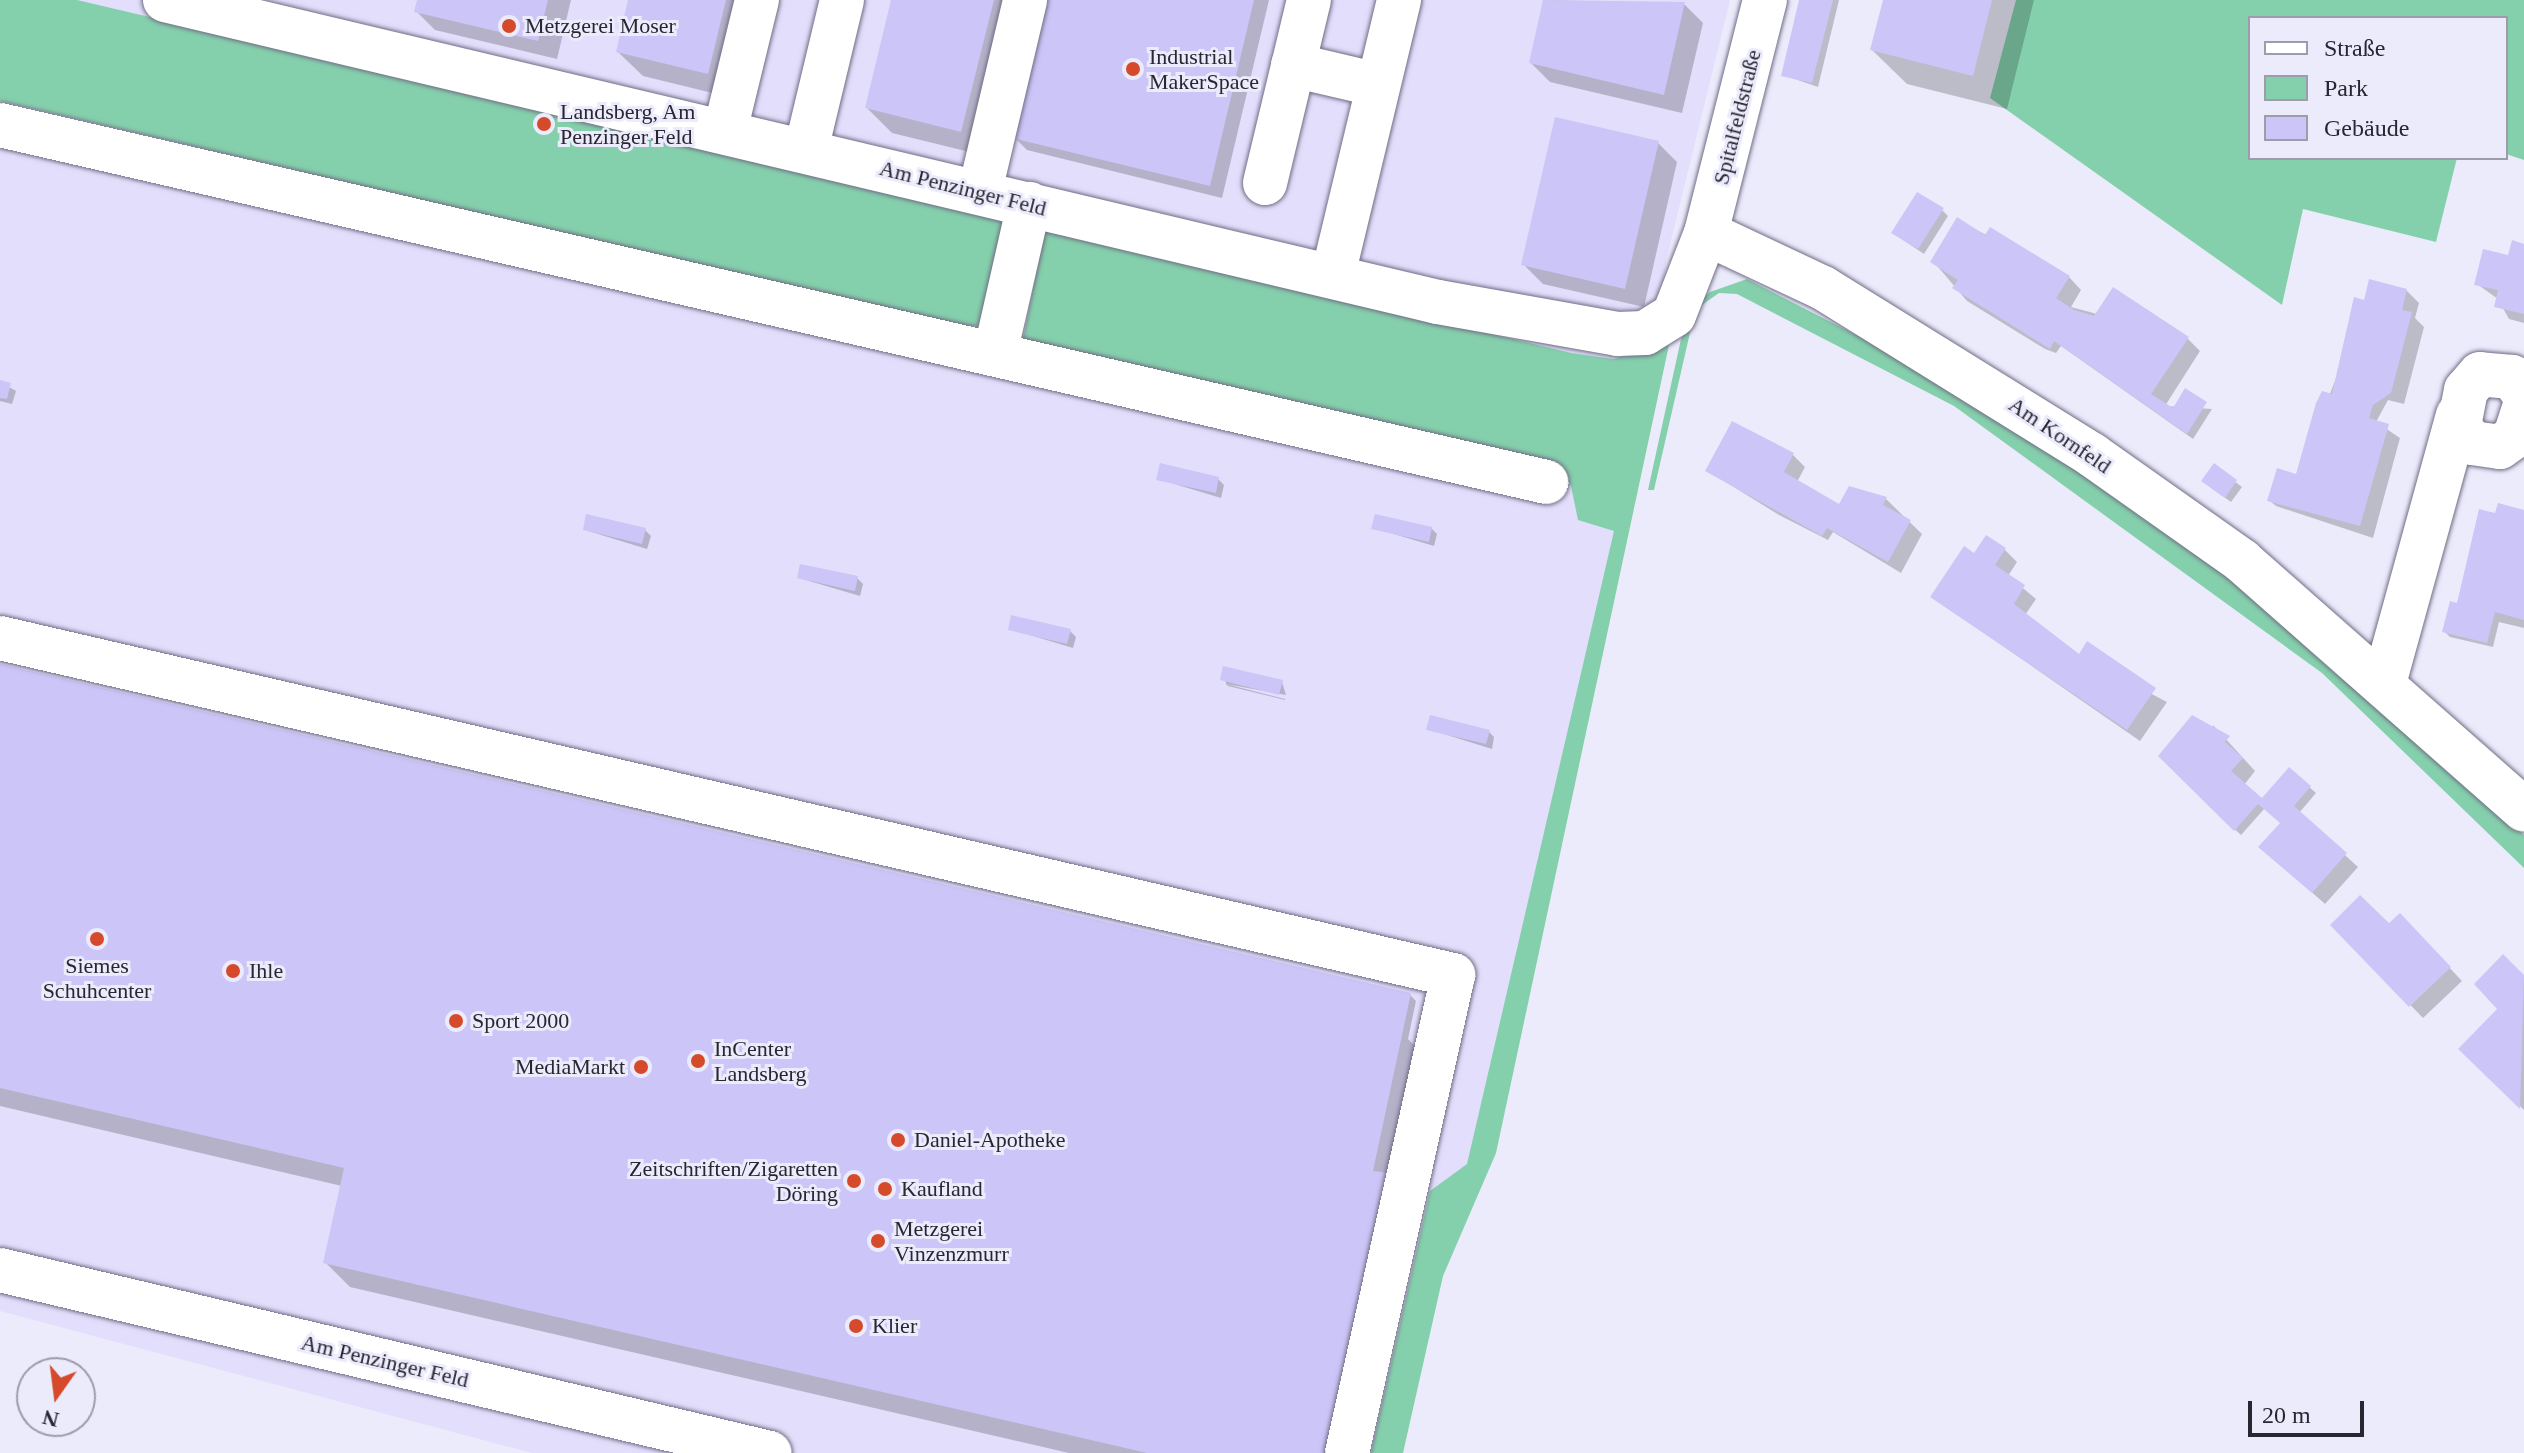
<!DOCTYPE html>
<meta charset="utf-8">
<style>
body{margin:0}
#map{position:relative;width:2524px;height:1453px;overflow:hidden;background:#ecebfc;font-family:Georgia,serif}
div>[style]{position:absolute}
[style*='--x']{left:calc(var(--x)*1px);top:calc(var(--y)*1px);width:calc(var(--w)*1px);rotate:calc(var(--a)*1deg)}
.built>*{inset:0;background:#e2defb}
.green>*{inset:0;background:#85d0ac}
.shadow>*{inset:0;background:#0003}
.building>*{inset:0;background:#ccc5f7}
.roads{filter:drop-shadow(0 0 2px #706d85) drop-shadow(0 0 2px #706d85)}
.minor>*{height:44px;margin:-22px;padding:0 22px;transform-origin:22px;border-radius:22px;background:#fff}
.dots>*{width:22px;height:22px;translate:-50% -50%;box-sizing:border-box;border:4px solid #ecebfc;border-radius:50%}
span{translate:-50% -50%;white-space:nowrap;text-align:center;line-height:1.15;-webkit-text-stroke:6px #ecebfc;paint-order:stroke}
.poi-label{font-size:22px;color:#282631}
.left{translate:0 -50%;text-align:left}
.right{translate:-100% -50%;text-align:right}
.street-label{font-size:22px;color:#282631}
.legend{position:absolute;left:2248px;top:16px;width:260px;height:144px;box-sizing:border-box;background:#ecebfc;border:2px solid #9e9cab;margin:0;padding:10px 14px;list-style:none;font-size:24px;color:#282631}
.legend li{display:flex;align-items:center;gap:16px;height:40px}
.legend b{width:40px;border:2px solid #9e9cab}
.north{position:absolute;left:16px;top:1357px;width:80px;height:80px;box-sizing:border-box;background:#ecebfc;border:2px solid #9e9cab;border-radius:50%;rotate:194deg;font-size:22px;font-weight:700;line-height:32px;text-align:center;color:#282631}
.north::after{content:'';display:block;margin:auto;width:28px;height:36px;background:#d54a2a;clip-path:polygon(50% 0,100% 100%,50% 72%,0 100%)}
.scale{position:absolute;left:2248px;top:1401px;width:116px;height:36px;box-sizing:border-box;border:4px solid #282631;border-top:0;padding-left:10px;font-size:24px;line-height:28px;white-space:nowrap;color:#282631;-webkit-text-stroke:6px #ecebfc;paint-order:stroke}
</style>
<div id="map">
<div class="built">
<i style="clip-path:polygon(0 0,1730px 0,1666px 261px,1651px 378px,1496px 1154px,1441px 1276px,1400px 1453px,532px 1453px,0 1311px)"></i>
</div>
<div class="green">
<i style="clip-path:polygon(0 0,77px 0,1009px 219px,981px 325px,963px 327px,0 101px)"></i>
<i style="clip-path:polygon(2016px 0,2524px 0,2524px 160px,2506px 154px,2506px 18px,2250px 18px,2250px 158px,2457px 158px,2436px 242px,2303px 209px,2282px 305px,1990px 98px)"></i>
<i style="clip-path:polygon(1045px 228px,1571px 353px,1613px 359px,1669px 345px,1496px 1153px,1443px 1276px,1403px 1453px,1371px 1453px,1430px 1191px,1467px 1164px,1614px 531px,1578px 520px,1571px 486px,1558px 473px,1023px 340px)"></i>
<i style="clip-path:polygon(1747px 279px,1944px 380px,2154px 516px,2399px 712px,2524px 835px,2524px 868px,2322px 673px,1954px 406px,1737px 294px,1719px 293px,1682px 319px,1710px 292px)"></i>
<i style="clip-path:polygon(1692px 324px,1654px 490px,1648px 490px,1681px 339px)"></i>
</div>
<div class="shadow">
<i style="clip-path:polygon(419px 0,571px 0,557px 59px,435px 30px,416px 11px)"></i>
<i style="clip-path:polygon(630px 0,756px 0,733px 98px,643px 76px,618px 52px)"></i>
<i style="clip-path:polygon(893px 0,1024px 0,986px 156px,892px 133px,867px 108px)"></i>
<i style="clip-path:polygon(1047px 0,1269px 0,1222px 198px,1027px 150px,1014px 137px)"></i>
<i style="clip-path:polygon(1545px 0,1684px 4px,1703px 23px,1682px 113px,1550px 82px,1531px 63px)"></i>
<i style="clip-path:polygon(1801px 0,1839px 0,1818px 87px,1783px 75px)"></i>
<i style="clip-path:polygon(1885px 0,2034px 0,2007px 109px,1907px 84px,1872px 50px)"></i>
<i style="clip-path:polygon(1658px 143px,1677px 162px,1644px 307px,1543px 284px,1524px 265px)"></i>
<i style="clip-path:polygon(1942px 210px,1948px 216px,1924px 254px,1900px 238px)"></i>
<i style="clip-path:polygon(1957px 220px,2069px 277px,2081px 290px,2071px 307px,2187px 338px,2200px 351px,2165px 406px,2212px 409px,2193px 439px,2061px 346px,2056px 353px,2045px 349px,1967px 301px,1933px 261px)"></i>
<i style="clip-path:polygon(2524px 245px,2524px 323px,2509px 319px,2498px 299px,2477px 284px)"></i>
<i style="clip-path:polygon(2406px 290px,2419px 303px,2415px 318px,2424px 327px,2404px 404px,2388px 400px,2376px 422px,2400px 438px,2373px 538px,2276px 506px,2270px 501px,2297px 478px,2366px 302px)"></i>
<i style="clip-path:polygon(0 382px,16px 391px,12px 404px,0 401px)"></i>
<i style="clip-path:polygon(1793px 455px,1805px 467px,1797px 482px,1838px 506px,1886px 499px,1922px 534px,1901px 573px,1833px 532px,1828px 540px,1779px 515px,1708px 471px)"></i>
<i style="clip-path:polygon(2214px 466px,2242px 487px,2231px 502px,2210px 487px)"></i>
<i style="clip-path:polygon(1158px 479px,1218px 479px,1224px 485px,1221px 498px)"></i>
<i style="clip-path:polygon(2524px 512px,2524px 628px,2499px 622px,2493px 647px,2450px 637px,2444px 631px,2497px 516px)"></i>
<i style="clip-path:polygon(1374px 528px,1431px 528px,1437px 534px,1434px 546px)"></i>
<i style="clip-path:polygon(585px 530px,645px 530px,651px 536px,647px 549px)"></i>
<i style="clip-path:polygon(2005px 550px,2017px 562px,2008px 576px,2036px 599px,2025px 615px,2079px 656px,2167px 702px,2140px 741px,1932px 597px,1975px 556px)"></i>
<i style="clip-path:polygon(799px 578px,857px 578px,863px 584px,860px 596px)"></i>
<i style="clip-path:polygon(1010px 629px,1070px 631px,1076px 637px,1073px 648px)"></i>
<i style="clip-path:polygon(0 666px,1410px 995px,1416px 1001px,1408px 1039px,1427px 1058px,1355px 1453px,1069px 1453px,350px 1287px,325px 1262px,342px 1186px,0 1106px)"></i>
<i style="clip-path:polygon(1225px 668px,1282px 682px,1286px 695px,1226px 684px)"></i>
<i style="clip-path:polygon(1226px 684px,1285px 699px,1285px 700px,1228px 686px)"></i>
<i style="clip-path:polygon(2213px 725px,2255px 771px,2244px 785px,2262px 801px,2290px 770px,2316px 793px,2299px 813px,2358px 867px,2325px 904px,2274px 859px,2282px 823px,2265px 808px,2241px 835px,2207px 804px)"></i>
<i style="clip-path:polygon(1428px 729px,1489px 732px,1494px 737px,1492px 749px)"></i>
<i style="clip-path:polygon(2400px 915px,2462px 981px,2423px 1018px,2333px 925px,2389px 926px)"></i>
<i style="clip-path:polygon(2503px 957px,2524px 978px,2524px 1110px,2461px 1049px,2499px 1009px)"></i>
</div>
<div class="building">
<i style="clip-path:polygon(417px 0,548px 0,538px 41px,414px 12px)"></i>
<i style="clip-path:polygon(628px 0,726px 0,708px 74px,616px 52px)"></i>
<i style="clip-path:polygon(891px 0,994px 0,961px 132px,865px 108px)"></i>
<i style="clip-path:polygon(1045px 0,1254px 0,1210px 186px,1012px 138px)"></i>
<i style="clip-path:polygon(1543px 0,1685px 2px,1664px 95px,1529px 63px)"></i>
<i style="clip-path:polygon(1799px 0,1833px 0,1812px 83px,1781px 76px)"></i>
<i style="clip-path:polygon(1883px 0,1992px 0,1973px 76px,1870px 50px)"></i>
<i style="clip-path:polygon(1555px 117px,1659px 141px,1625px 289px,1521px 265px)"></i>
<i style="clip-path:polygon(1917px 192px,1944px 208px,1918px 249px,1891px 233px)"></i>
<i style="clip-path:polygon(1957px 217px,1985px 235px,1990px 227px,2070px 276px,2056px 298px,2074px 310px,2094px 316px,2113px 287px,2189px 337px,2151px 394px,2173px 408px,2185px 388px,2207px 402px,2187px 434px,2054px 341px,2050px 349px,1952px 288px,1958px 280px,1930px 262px)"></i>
<i style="clip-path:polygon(2512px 240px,2524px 244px,2524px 314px,2494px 307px,2498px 290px,2474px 285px,2483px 249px,2508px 255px)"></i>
<i style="clip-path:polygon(2369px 279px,2407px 289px,2402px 310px,2412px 312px,2391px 393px,2373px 405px,2369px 418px,2389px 424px,2360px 526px,2267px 501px,2277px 468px,2296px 474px,2316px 403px,2322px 391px,2332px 394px,2354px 297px,2364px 300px)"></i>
<i style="clip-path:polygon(0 380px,11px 383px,7px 399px,0 398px)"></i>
<i style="clip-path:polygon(1732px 421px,1794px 453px,1784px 472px,1839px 504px,1849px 486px,1887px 497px,1883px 505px,1911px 520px,1888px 562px,1827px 528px,1822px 536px,1705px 471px)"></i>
<i style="clip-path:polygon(1160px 463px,1219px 477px,1216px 493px,1156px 480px)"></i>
<i style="clip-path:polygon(2214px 463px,2237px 480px,2225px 498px,2201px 481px)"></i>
<i style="clip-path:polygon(2498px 503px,2524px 510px,2524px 620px,2495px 612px,2487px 643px,2442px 632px,2450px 601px,2457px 603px,2479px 509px,2495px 513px)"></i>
<i style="clip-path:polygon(586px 514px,646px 528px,642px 544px,583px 530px)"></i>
<i style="clip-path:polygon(1375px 514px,1432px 527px,1429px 542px,1371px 529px)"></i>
<i style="clip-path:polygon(1986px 535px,2006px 548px,1995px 565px,2025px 585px,2014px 604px,2079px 654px,2087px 641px,2156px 688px,2127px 730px,1930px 597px,1964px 546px,1974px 553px)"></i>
<i style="clip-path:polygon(800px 564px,858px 576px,855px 591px,797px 578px)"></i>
<i style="clip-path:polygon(1011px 615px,1071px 629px,1067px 644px,1008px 630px)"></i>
<i style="clip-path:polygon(0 664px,1411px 993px,1373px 1171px,1390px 1173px,1324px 1453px,1147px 1453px,323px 1263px,344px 1168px,0 1088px)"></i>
<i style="clip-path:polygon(1223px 666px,1283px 680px,1279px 695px,1220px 680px)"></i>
<i style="clip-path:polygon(1430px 715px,1490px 730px,1486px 744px,1426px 730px)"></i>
<i style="clip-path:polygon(2192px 715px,2230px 736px,2225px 742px,2243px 758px,2231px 771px,2262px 798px,2289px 767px,2311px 786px,2294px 806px,2347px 853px,2312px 893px,2258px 847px,2280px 823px,2258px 804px,2234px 831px,2158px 756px)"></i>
<i style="clip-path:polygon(2360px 895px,2389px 923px,2400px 913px,2451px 967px,2409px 1007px,2330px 925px)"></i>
<i style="clip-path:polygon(2503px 954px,2524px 975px,2520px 1109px,2458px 1049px,2497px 1009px,2474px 984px)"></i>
</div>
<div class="roads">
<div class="minor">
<i style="--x:165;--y:0;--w:1308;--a:13.35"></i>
<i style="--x:1438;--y:302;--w:182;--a:10.1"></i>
<i style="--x:1617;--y:334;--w:28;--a:-2"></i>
<i style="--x:1645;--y:333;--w:34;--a:-32"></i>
<i style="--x:1674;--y:315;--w:88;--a:-68.7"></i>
<i style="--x:1706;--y:233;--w:240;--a:-75.8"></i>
<i style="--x:1293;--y:65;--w:87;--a:13.2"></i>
<i style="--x:0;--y:125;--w:1587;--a:13"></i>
<i style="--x:725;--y:131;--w:135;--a:-76.3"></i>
<i style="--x:806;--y:150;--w:154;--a:-76.5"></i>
<i style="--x:1265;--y:183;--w:188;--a:-76.5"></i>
<i style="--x:980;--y:191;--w:196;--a:-76.7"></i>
<i style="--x:1706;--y:233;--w:129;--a:25.2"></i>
<i style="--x:1823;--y:288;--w:317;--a:31.8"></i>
<i style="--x:2092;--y:455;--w:184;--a:35.2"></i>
<i style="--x:2242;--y:561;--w:376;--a:41.4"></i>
<i style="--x:1333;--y:275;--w:283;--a:-76.5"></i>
<i style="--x:995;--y:354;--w:154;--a:-77.2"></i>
<i style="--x:2524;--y:394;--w:21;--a:-125"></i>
<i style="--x:2512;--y:377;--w:32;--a:-175"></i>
<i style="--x:2480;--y:374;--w:21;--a:131"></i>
<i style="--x:2466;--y:390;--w:37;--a:101"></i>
<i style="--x:2459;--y:426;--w:21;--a:53"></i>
<i style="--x:2472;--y:443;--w:28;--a:8"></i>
<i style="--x:2500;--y:447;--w:19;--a:-36"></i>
<i style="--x:2515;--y:436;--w:29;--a:-72"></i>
<i style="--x:0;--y:638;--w:1492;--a:13.06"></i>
<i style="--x:1453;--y:975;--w:490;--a:102.5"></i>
<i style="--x:2385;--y:680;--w:275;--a:-74.6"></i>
<i style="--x:0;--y:1270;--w:791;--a:13.37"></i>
</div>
</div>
<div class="dots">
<i style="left:509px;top:26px;background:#d54a2a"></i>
<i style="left:1133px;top:69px;background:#d54a2a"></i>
<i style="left:544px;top:124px;background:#d54a2a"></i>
<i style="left:97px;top:939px;background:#d54a2a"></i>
<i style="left:233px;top:971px;background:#d54a2a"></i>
<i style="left:456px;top:1021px;background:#d54a2a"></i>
<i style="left:698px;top:1061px;background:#d54a2a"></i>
<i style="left:641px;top:1067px;background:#d54a2a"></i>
<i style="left:898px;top:1140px;background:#d54a2a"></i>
<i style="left:854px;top:1181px;background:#d54a2a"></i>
<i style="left:885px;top:1189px;background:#d54a2a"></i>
<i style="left:878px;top:1241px;background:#d54a2a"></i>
<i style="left:856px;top:1326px;background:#d54a2a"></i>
</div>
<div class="poi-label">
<span class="left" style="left:525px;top:26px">Metzgerei Moser</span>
<span class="left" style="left:1149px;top:69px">Industrial<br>MakerSpace</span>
<span class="left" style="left:560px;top:124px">Landsberg, Am<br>Penzinger Feld</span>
<span style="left:97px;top:978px">Siemes<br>Schuhcenter</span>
<span class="left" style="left:249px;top:971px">Ihle</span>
<span class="left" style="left:472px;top:1021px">Sport 2000</span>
<span class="left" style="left:714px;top:1061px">InCenter<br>Landsberg</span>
<span class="right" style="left:625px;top:1067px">MediaMarkt</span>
<span class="left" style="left:914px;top:1140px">Daniel-Apotheke</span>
<span class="right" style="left:838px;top:1181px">Zeitschriften/Zigaretten<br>Döring</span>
<span class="left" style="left:901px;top:1189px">Kaufland</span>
<span class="left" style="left:894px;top:1241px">Metzgerei<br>Vinzenzmurr</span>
<span class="left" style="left:872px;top:1326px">Klier</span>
</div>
<div class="street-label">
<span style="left:1737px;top:117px;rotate:-76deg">Spitalfeldstraße</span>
<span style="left:963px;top:188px;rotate:14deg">Am Penzinger Feld</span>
<span style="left:2060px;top:435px;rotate:34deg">Am Kornfeld</span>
<span style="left:385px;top:1361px;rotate:13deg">Am Penzinger Feld</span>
</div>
<ul class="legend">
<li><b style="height:10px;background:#fff"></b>Straße</li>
<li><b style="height:22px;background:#85d0ac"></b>Park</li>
<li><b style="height:22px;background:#ccc5f7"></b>Gebäude</li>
</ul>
<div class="north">N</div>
<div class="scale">20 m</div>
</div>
